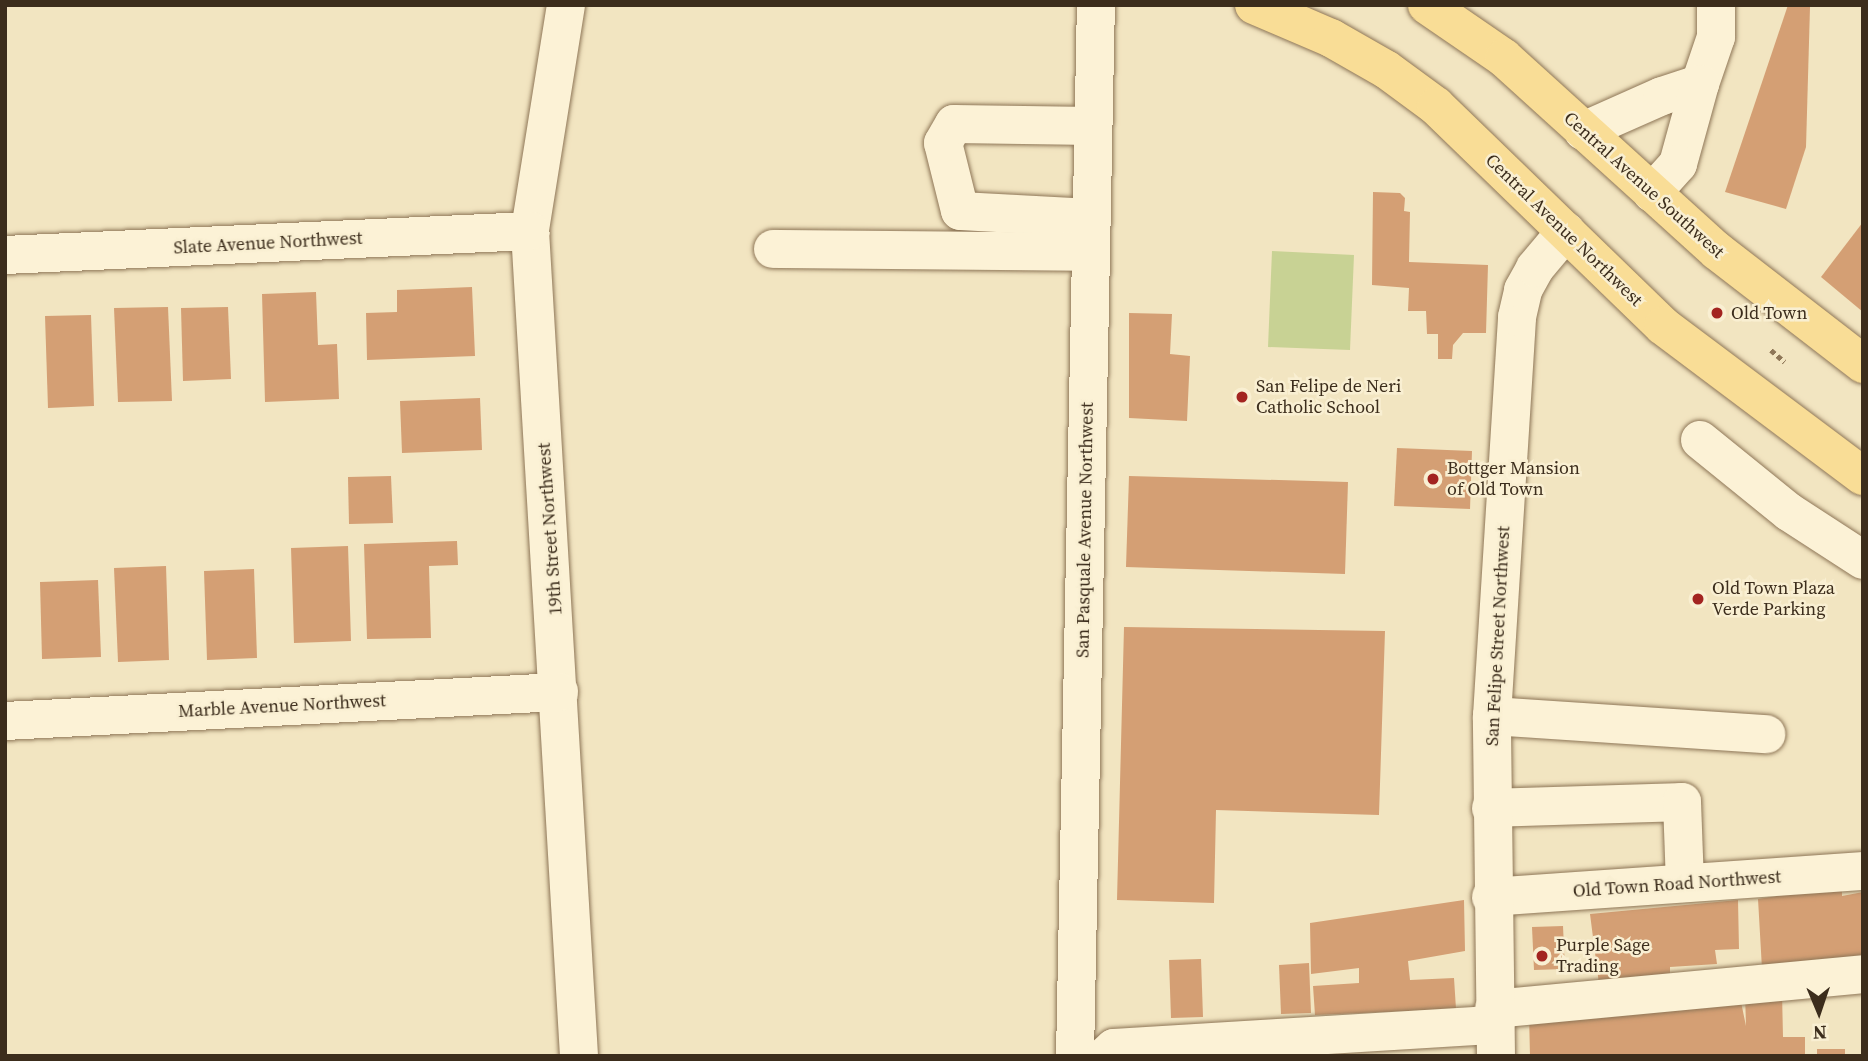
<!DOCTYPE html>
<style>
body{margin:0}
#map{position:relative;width:1868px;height:1061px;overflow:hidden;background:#f2e5c1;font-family:"Source Serif 4",serif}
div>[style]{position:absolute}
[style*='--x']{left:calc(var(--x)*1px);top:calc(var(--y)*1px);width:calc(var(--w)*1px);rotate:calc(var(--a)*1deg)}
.green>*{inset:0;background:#c8d294}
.building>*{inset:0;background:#d49f74}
.path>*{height:4.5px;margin-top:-2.25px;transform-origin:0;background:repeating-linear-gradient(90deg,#8e7657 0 5px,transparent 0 8.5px)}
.roads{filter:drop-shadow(0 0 2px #8e7657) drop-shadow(0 0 2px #8e7657)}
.minor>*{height:38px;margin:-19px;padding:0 19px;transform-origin:19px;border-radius:19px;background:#fcf2d6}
.major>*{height:38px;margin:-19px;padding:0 19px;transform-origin:19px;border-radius:19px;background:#f9dd96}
.dots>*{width:19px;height:19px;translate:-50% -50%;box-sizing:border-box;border:4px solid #f9efd2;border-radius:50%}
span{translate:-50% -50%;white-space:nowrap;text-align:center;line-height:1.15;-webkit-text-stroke:5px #f9efd2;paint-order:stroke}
.street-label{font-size:18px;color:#3c2d1c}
.poi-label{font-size:18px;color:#3c2d1c}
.left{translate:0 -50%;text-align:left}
.frame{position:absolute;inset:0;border:7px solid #3c2d1c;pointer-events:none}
.north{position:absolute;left:1784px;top:977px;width:70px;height:70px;-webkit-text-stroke:5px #f9efd2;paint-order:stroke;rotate:178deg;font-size:19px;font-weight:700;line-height:28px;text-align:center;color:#3c2d1c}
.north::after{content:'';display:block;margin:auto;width:24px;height:32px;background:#3c2d1c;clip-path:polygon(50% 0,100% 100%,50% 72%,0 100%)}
</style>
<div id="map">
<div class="green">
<i style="clip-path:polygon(1272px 251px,1354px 255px,1350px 350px,1268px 347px)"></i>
</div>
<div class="building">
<i style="clip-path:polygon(1788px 5px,1810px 7px,1806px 147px,1786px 209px,1725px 192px)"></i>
<i style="clip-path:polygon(1373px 192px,1400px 193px,1405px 198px,1404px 211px,1410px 212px,1409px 262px,1488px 265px,1486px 333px,1463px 333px,1453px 345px,1452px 359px,1438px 359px,1438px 334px,1427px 334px,1426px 311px,1408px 311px,1409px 288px,1372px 285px)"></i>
<i style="clip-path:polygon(1863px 222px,1863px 312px,1821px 277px)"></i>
<i style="clip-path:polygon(472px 287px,475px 356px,367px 360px,366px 313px,397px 312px,397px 290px)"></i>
<i style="clip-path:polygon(316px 292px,318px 345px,337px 344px,339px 399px,265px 402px,262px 294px)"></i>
<i style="clip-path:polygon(168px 307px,172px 401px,118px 402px,114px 308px)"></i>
<i style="clip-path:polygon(228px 307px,231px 379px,183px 381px,181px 308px)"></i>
<i style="clip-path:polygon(1129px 313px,1172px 314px,1170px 354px,1190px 356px,1187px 421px,1129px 418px)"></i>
<i style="clip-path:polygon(91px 315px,94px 406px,48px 408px,45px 316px)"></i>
<i style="clip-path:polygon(480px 398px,482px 450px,402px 453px,400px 401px)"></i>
<i style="clip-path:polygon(1397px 448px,1472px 451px,1470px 509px,1394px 506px)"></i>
<i style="clip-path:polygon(391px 476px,393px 523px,349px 524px,348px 477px)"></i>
<i style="clip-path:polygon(1129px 476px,1348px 482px,1345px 574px,1126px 567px)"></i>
<i style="clip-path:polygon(457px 541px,458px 565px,429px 566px,431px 638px,367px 639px,364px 544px)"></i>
<i style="clip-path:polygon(348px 546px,351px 641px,294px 643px,291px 548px)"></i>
<i style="clip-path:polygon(166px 566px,169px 660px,118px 662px,114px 568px)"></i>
<i style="clip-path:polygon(254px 569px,257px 658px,207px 660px,204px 571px)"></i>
<i style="clip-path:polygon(98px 580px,101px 657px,42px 659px,40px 582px)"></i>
<i style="clip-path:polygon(1124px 627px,1385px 631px,1379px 815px,1216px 810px,1214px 903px,1117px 900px)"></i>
<i style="clip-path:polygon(1842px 886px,1842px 896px,1863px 892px,1863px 962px,1762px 969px,1758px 899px)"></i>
<i style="clip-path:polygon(1464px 900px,1465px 951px,1408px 961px,1410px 980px,1454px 978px,1456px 1009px,1315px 1015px,1313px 986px,1359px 983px,1359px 968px,1311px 974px,1310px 923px)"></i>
<i style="clip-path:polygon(1738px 900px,1739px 949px,1715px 950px,1717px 964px,1670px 967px,1670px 984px,1599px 984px,1590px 914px)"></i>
<i style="clip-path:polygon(1563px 926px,1565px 969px,1534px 970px,1532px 927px)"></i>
<i style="clip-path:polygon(1201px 959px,1203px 1017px,1171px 1018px,1169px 960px)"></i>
<i style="clip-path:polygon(1309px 963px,1311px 1013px,1281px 1014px,1279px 965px)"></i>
<i style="clip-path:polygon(1782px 992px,1783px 1037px,1805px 1037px,1805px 1056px,1530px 1056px,1529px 1013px,1741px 1002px,1746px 1026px,1745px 993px)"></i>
<i style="clip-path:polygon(1817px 1049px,1845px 1049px,1845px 1056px,1817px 1056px)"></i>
</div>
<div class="path">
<i style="--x:1771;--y:350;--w:18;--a:41"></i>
</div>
<div class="roads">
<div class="minor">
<i style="--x:566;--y:5;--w:229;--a:99.1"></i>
<i style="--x:530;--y:231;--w:826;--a:86.6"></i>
<i style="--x:1700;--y:84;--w:50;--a:-71.2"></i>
<i style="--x:1716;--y:37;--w:32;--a:-90"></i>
<i style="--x:1583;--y:131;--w:86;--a:-23.9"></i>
<i style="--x:1662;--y:96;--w:40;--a:-18"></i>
<i style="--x:1700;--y:84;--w:83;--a:105.4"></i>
<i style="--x:1678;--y:164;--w:39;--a:132"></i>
<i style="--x:1091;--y:218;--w:131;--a:-176.9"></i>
<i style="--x:960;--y:211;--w:70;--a:-104"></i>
<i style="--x:943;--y:143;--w:22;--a:-60"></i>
<i style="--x:954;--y:124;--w:139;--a:0.8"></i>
<i style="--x:773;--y:249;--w:318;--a:0.5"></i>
<i style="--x:5;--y:255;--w:526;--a:-2.62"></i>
<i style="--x:1700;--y:440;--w:114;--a:39"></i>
<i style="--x:1789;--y:512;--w:88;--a:33"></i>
<i style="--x:1492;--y:716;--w:275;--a:3.8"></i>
<i style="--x:5;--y:721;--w:555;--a:-3"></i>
<i style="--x:1491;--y:808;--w:191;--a:-1.8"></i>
<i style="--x:1682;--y:802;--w:81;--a:87.9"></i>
<i style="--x:1491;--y:897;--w:373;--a:-4"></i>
<i style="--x:1494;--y:1009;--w:371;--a:-5.4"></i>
<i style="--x:1075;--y:1056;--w:1051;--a:-88.86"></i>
<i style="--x:1105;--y:1056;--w:12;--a:-42"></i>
<i style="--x:1114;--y:1048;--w:382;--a:-3.5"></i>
<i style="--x:1496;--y:1056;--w:340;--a:-90.7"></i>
<i style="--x:1492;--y:716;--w:400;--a:-86.4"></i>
<i style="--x:1517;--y:317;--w:28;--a:-77"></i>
<i style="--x:1523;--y:290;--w:25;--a:-61"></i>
<i style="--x:1535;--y:268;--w:48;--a:-50"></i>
</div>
<div class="major">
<i style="--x:1254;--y:5;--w:84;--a:23.2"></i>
<i style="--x:1331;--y:38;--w:64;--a:29.7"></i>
<i style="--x:1387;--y:70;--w:61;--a:36.3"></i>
<i style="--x:1436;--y:106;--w:316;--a:44.1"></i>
<i style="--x:1663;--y:326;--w:250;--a:36.9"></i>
<i style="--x:1427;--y:5;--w:93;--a:34.5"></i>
<i style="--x:1504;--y:58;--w:287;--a:42.2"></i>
<i style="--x:1717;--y:251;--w:185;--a:37.7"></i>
</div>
</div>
<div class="dots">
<i style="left:1717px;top:313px;background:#a32420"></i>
<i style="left:1242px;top:397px;background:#a32420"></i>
<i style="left:1433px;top:479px;background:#a32420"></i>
<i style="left:1698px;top:599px;background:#a32420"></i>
<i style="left:1542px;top:956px;background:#a32420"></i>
</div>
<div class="street-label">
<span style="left:1644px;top:185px;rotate:42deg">Central Avenue Southwest</span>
<span style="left:1564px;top:230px;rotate:44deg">Central Avenue Northwest</span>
<span style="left:268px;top:243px;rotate:-3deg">Slate Avenue Northwest</span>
<span style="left:550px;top:529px;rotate:-94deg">19th Street Northwest</span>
<span style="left:1085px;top:530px;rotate:-89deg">San Pasquale Avenue Northwest</span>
<span style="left:1498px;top:636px;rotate:-87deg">San Felipe Street Northwest</span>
<span style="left:282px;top:706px;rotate:-3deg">Marble Avenue Northwest</span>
<span style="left:1677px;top:884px;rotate:-4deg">Old Town Road Northwest</span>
</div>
<div class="poi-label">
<span class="left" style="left:1731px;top:313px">Old Town</span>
<span class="left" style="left:1256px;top:397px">San Felipe de Neri<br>Catholic School</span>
<span class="left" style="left:1447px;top:479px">Bottger Mansion<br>of Old Town</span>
<span class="left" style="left:1712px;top:599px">Old Town Plaza<br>Verde Parking</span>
<span class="left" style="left:1556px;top:956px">Purple Sage<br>Trading</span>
</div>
<div class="frame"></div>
<div class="north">N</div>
</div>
